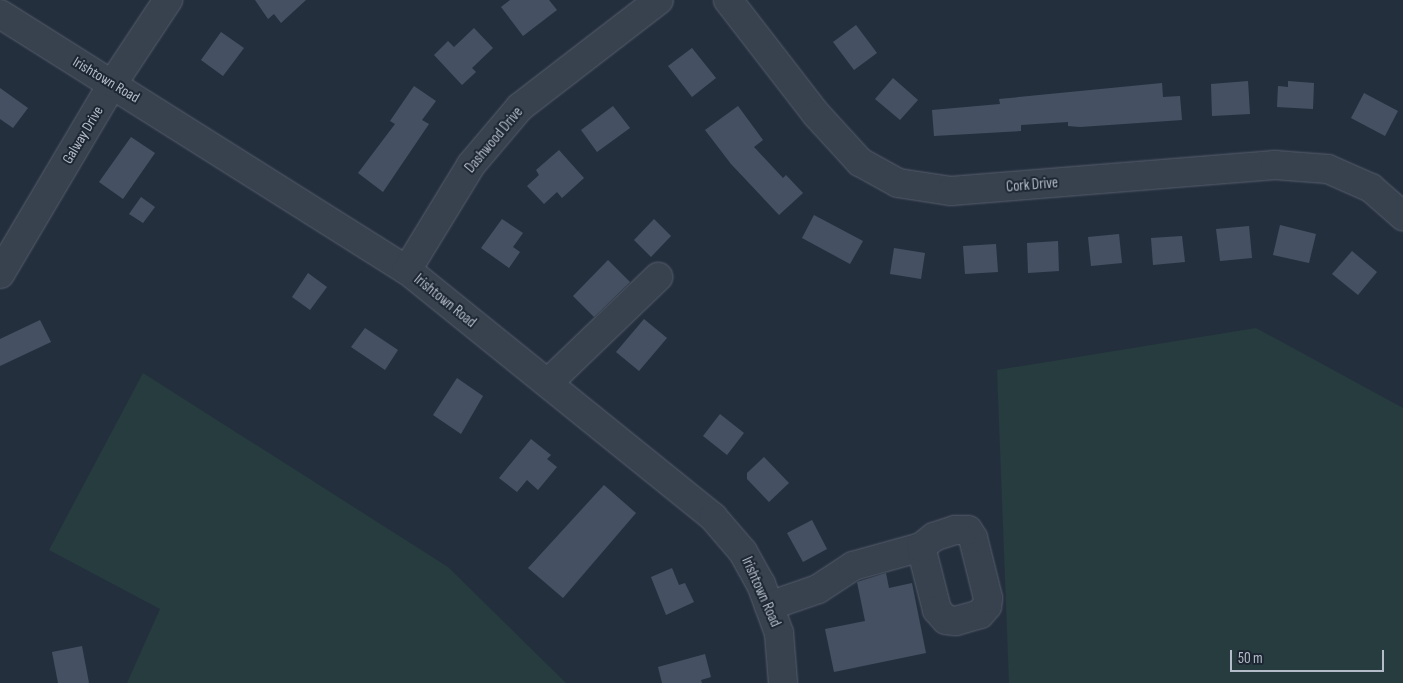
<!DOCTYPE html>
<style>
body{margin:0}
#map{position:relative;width:1403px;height:683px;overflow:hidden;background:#242f3e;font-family:"Sofia Sans Condensed",sans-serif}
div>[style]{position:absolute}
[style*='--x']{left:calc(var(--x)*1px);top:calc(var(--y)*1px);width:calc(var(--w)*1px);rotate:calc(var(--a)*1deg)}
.green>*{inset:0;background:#263c3f}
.building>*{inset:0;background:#455162}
.roads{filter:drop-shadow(0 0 1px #565f6c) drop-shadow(0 0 1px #565f6c)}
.minor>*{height:28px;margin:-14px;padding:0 14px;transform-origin:14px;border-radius:14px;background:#38414e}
span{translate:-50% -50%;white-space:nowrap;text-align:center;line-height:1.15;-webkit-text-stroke:4px #1d2633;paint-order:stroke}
.street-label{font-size:15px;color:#b4bcc9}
.scale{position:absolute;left:1230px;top:650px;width:154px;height:22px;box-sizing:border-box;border:2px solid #b4bcc9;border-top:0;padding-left:6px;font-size:15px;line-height:18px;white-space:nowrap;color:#b4bcc9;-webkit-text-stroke:4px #1d2633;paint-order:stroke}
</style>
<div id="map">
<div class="green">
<i style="clip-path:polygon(1256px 328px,1403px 408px,1403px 683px,1009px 683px,997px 370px)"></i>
<i style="clip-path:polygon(143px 373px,448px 567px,566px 683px,127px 683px,160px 609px,49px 550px)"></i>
</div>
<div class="building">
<i style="clip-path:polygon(255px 0,306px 0,281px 23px,274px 14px,268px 19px)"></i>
<i style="clip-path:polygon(510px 0,549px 0,557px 10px,523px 36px,501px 7px)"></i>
<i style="clip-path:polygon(856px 25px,877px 53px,854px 70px,833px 42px)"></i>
<i style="clip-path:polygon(474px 28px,493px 48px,472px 68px,476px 72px,462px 85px,434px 55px,448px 41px,454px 47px)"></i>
<i style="clip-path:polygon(221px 32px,244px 48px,223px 76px,201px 60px)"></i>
<i style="clip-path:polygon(692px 48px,716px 78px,692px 97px,668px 66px)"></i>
<i style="clip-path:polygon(893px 78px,918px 100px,900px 120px,875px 99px)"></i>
<i style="clip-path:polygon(1248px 81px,1250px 114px,1212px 116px,1211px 84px)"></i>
<i style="clip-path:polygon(1288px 81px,1314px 83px,1313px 109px,1277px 107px,1278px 86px,1288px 87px)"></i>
<i style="clip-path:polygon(1162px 83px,1163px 97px,1180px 96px,1182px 120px,1080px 127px,1068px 126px,1068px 122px,1021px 125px,1021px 131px,934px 136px,932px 110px,1000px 104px,999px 99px)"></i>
<i style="clip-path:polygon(414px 86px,436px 101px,422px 120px,429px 124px,383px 192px,358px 173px,395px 124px,390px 121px)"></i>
<i style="clip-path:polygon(0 88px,28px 108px,13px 128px,0 119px)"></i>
<i style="clip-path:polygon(1364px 93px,1398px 111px,1385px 136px,1351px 118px)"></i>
<i style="clip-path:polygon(613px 106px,630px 128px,597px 152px,581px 130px)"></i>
<i style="clip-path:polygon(738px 106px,763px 140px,754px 147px,783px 178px,786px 175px,803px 193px,779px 215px,731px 164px,705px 130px)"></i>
<i style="clip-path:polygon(131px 137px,155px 153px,123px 199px,99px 182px)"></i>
<i style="clip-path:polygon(559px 150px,584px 178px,562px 198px,557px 192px,544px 204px,527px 186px,539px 175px,536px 170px)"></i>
<i style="clip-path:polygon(141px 197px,155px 207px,143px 223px,129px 214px)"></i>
<i style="clip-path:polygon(814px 215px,863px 241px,850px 264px,802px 238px)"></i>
<i style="clip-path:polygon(502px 219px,523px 233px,513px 247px,520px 252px,509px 268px,481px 248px)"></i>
<i style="clip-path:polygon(654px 219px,671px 236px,651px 257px,634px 240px)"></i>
<i style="clip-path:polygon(1280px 225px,1316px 234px,1309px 263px,1273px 255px)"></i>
<i style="clip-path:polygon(1249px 226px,1252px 258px,1220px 261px,1216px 229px)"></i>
<i style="clip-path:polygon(1119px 234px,1122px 263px,1091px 266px,1088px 237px)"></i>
<i style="clip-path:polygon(1182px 236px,1185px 262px,1153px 265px,1151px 238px)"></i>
<i style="clip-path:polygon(1058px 241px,1059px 271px,1028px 273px,1027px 243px)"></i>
<i style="clip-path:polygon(996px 244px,998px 272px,965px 274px,963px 246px)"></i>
<i style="clip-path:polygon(894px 248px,925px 253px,921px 279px,890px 274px)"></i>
<i style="clip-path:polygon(1352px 251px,1377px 272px,1358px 295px,1332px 274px)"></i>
<i style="clip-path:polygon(608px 260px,630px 282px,594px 317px,573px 296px)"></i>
<i style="clip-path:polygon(308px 273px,327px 287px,310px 310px,292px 297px)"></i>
<i style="clip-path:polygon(644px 319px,667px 338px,639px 371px,616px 352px)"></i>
<i style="clip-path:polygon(40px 320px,51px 342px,0 366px,0 339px)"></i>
<i style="clip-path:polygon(365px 328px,398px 350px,385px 370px,351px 347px)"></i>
<i style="clip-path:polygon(457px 378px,483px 396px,461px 434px,433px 415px)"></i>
<i style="clip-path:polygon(720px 414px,744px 433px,727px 455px,703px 436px)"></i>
<i style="clip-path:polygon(531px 439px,551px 455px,547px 459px,557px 467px,538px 490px,527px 480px,517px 492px,499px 478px)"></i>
<i style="clip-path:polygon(764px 457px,789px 483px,769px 502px,747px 479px,747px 473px)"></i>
<i style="clip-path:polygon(604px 485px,636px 513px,563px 598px,528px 568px)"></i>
<i style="clip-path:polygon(812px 520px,827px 549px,803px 562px,787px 533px)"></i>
<i style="clip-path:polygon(672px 568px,679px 585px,685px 583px,694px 602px,666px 615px,651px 577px)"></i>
<i style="clip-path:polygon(886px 573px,889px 588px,912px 583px,926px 653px,834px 672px,825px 629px,865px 621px,857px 582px)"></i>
<i style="clip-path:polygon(82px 646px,89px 683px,58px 683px,52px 652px)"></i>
<i style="clip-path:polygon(705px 654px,711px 677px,701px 680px,702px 683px,662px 683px,658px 667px)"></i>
</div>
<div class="roads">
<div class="minor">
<i style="--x:728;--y:0;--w:145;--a:52.3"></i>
<i style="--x:817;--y:115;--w:64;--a:47.5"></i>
<i style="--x:860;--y:162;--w:43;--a:28.9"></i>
<i style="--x:898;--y:183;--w:54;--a:8.6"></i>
<i style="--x:951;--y:191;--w:325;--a:-4.6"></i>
<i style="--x:1275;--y:165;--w:53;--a:4.3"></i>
<i style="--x:1328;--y:169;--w:47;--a:23.8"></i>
<i style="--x:1371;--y:188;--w:43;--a:41.2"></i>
<i style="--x:0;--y:14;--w:481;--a:32.2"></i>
<i style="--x:407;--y:270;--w:393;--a:38.9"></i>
<i style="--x:713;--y:517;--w:46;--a:49.4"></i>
<i style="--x:743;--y:552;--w:37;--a:61"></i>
<i style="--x:761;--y:584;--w:52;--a:69.8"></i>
<i style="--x:779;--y:633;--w:50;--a:85.4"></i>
<i style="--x:407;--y:270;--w:123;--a:-58.6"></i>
<i style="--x:471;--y:165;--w:76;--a:-49.8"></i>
<i style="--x:520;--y:107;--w:175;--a:-37.6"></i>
<i style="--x:0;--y:274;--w:222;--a:-59.4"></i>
<i style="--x:113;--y:83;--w:100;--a:-56.5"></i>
<i style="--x:548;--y:383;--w:153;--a:-43.9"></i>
<i style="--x:769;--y:606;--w:52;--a:-19.1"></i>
<i style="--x:818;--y:589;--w:42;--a:-33.3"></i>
<i style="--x:853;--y:566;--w:71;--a:-15.6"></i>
<i style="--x:921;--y:547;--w:65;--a:75.7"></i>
<i style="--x:937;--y:610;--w:13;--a:48"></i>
<i style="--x:946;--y:620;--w:10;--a:6"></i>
<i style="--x:956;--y:621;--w:25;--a:-16"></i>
<i style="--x:980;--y:614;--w:11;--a:-49"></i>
<i style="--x:987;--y:606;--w:8;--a:-83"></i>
<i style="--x:988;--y:598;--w:62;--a:-104"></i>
<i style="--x:973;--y:538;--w:9;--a:-122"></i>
<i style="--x:968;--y:530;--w:13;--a:180"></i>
<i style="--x:955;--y:530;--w:22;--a:162"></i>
<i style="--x:934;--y:537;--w:16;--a:142"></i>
</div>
</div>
<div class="street-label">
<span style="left:106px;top:80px;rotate:31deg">Irishtown Road</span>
<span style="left:83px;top:135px;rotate:-59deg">Galway Drive</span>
<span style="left:494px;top:140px;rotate:-50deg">Dashwood Drive</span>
<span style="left:1032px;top:185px;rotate:-5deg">Cork Drive</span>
<span style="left:445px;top:301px;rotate:39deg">Irishtown Road</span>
<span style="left:761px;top:592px;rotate:66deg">Irishtown Road</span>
</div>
<div class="scale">50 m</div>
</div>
